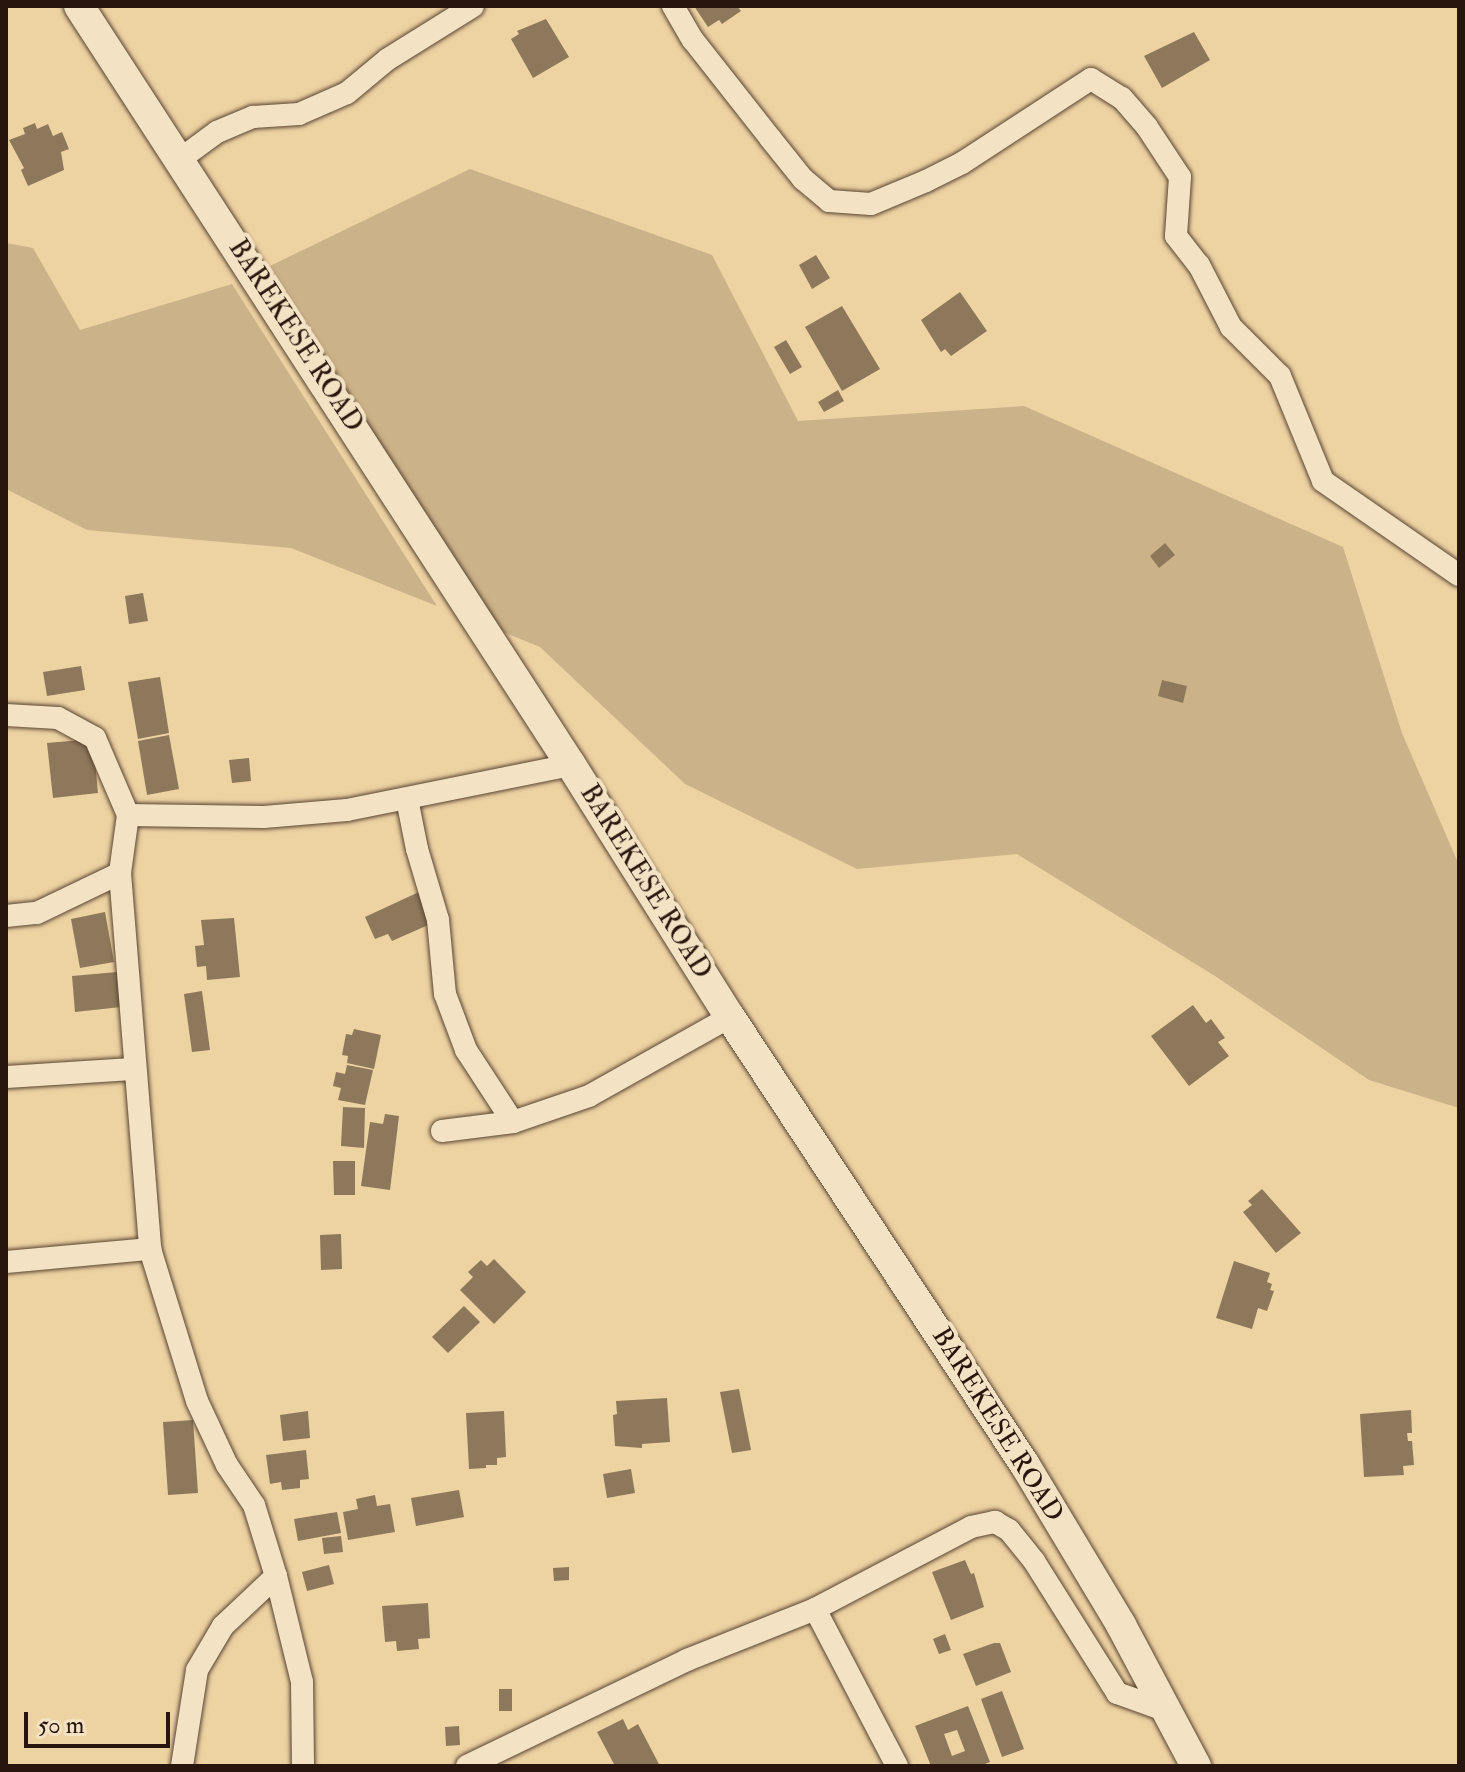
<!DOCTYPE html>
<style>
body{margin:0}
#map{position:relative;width:1465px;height:1772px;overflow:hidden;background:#edd2a2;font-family:"IM FELL Double Pica",serif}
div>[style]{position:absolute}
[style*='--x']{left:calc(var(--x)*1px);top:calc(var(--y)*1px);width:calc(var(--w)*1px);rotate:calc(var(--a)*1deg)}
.green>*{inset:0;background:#ccb289}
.building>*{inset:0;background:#8e785b}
.roads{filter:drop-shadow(0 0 2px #594533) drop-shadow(0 0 2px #594533)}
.minor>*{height:22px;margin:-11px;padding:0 11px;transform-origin:11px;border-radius:11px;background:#f3e2c3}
.secondary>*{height:30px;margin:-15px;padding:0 15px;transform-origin:15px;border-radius:15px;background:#f3e2c3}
span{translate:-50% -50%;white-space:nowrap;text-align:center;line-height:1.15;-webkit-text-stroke:8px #f3e2c3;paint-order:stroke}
.street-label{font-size:26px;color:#28160e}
.frame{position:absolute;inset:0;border:8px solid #28160e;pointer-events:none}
.scale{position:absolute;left:24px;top:1712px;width:146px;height:36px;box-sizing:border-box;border:4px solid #28160e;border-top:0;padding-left:10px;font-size:24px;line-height:28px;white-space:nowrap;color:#28160e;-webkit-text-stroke:6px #f3e2c3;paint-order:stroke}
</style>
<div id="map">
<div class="green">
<i style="clip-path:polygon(470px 169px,712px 255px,798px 421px,1024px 406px,1343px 547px,1402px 733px,1459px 865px,1459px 1108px,1369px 1080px,1215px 976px,1017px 854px,857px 869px,685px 784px,540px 647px,493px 628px,270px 266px)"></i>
<i style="clip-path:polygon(6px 243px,33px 248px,80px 330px,232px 284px,437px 606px,291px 548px,87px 530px,6px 489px)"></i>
</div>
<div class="building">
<i style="clip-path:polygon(694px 6px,737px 6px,741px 11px,722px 24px,719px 20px,708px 27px)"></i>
<i style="clip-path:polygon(546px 19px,569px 57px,533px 78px,511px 39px,519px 34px,517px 31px)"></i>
<i style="clip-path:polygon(1194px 32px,1210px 60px,1162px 88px,1144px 56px)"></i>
<i style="clip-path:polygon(35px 123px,37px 129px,48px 124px,53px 136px,62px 132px,69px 149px,61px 152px,64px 170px,28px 186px,21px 170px,24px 168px,9px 140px,25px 134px,23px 128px)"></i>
<i style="clip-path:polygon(816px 255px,830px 278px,812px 289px,799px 265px)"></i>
<i style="clip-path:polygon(960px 292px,987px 331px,951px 356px,945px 349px,941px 352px,921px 320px)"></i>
<i style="clip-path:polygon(842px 306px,880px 369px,842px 391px,805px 327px)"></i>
<i style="clip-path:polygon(786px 340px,802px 367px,790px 374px,774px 347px)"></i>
<i style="clip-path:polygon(838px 390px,844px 401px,824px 412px,818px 402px)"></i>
<i style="clip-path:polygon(1165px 543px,1175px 555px,1159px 568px,1150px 556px)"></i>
<i style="clip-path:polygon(143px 593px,148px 621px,129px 624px,125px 596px)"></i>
<i style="clip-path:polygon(81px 666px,85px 690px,47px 696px,43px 672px)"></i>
<i style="clip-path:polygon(160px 677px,169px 733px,138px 739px,128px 682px)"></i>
<i style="clip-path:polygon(1162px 680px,1187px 686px,1183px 703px,1158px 696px)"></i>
<i style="clip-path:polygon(169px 735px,179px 789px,147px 795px,138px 741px)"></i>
<i style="clip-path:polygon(93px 739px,98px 793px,53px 798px,47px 743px)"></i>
<i style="clip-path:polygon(249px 758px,251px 781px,232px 783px,229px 760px)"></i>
<i style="clip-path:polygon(421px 891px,435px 922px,392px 941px,388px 934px,375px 939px,365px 917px)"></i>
<i style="clip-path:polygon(105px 912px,114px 962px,80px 968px,71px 919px)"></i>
<i style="clip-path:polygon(234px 918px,240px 977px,207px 980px,206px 966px,197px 967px,195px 946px,204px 945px,201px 920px)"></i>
<i style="clip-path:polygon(117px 972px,121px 1007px,75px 1012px,72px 976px)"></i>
<i style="clip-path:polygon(202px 991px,210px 1050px,192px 1052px,184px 994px)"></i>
<i style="clip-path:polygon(1193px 1005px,1206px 1023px,1211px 1019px,1225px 1038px,1218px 1042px,1229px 1056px,1189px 1086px,1151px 1036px)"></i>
<i style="clip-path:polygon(354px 1029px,381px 1035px,374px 1069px,347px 1063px,348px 1056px,342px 1055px,346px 1034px,352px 1035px)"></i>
<i style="clip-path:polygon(347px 1065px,373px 1070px,365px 1105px,338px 1100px,341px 1088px,333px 1086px,336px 1072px,345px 1074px)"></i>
<i style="clip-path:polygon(343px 1107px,365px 1108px,364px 1148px,341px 1146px)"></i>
<i style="clip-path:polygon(385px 1114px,399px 1116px,390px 1190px,361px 1186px,370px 1122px,383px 1124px)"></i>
<i style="clip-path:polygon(333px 1161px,355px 1161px,355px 1195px,334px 1195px)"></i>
<i style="clip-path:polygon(1262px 1189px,1301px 1233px,1276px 1253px,1243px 1212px,1252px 1205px,1248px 1201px)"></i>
<i style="clip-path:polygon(341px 1234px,342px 1269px,321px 1270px,320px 1235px)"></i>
<i style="clip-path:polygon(494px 1259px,526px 1292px,494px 1324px,460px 1290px,473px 1277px,468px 1272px,481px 1260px,487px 1266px)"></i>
<i style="clip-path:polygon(1234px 1261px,1270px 1273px,1267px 1282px,1272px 1284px,1270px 1290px,1274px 1291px,1267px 1311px,1258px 1308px,1252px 1329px,1216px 1318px)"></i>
<i style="clip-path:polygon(464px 1306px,480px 1322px,448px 1353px,432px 1337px)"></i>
<i style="clip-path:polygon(739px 1389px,751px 1450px,732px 1453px,720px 1392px)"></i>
<i style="clip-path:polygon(667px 1398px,670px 1442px,642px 1444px,642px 1448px,615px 1446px,613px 1415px,617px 1414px,616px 1401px)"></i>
<i style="clip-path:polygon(1411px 1410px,1412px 1433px,1407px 1433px,1408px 1441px,1412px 1441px,1414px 1465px,1403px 1466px,1404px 1475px,1364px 1477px,1360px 1414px)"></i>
<i style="clip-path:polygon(308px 1411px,310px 1438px,283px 1441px,280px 1415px)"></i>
<i style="clip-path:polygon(504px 1411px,506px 1457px,497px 1458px,497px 1465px,486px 1465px,486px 1468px,469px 1469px,466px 1413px)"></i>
<i style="clip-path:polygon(193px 1420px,198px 1493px,168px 1495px,163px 1422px)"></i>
<i style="clip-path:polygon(306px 1450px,309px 1479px,300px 1480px,300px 1488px,282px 1490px,281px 1482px,270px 1484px,266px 1455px)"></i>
<i style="clip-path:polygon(631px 1469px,635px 1493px,607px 1498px,603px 1474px)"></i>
<i style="clip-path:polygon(459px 1490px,464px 1517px,416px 1526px,411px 1498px)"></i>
<i style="clip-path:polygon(375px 1495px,377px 1506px,390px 1504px,395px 1532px,348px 1540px,343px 1512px,358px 1509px,356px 1499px)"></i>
<i style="clip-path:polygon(337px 1512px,341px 1533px,298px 1541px,294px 1519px)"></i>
<i style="clip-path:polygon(341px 1536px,343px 1552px,324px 1554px,322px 1538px)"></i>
<i style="clip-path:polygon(965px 1560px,971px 1574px,974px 1573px,984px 1607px,951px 1620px,932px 1572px)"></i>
<i style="clip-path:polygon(329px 1565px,334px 1584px,307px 1591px,302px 1572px)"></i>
<i style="clip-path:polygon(569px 1567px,569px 1580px,554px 1581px,553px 1568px)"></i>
<i style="clip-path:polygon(428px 1603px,430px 1638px,418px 1639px,419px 1649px,397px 1651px,396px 1641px,385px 1642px,382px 1606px)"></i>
<i style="clip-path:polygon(945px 1634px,951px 1650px,939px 1654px,933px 1639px)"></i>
<i style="clip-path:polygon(994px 1643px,1000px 1643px,1011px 1672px,976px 1686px,963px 1654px)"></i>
<i style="clip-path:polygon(499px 1689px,512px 1689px,512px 1711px,499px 1711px)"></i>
<i style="clip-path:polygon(1002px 1691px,1024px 1749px,1002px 1757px,981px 1699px)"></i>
<i style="clip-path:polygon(evenodd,968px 1706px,990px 1762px,980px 1766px,931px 1766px,915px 1726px,968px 1706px,957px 1730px,965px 1751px,952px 1756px,944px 1734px,957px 1730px)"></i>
<i style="clip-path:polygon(623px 1719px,628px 1730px,638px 1724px,660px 1766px,615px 1766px,597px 1732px)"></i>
<i style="clip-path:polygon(459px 1726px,460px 1745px,446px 1746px,445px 1727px)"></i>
</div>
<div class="roads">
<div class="minor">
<i style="--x:673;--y:6;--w:39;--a:60"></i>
<i style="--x:693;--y:40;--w:125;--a:51.8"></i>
<i style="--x:770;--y:138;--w:53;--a:51.2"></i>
<i style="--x:803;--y:179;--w:34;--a:40"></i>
<i style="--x:829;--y:201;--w:42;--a:4.1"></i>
<i style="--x:871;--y:204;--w:60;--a:-22.7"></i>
<i style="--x:926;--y:181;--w:40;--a:-26.6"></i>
<i style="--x:962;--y:163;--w:154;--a:-33.1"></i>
<i style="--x:1091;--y:79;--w:36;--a:32"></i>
<i style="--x:1122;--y:98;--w:38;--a:49"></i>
<i style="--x:1147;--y:127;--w:60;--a:56.6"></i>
<i style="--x:1180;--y:177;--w:59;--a:93.9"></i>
<i style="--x:1176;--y:236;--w:37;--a:52"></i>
<i style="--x:1199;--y:265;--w:70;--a:62.7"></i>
<i style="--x:1231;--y:327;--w:69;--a:45"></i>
<i style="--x:1280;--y:376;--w:113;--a:67.7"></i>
<i style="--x:1323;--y:481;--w:165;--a:34.7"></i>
<i style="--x:179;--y:160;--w:47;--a:-36.4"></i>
<i style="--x:217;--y:132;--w:39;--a:-23"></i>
<i style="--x:253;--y:117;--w:46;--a:-3.7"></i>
<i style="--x:299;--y:114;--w:52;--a:-23.6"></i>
<i style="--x:347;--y:93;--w:53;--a:-39.7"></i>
<i style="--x:388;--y:59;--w:100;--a:-31.9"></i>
<i style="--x:6;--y:715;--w:52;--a:3.3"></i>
<i style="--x:58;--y:718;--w:42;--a:28.4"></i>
<i style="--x:95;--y:738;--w:84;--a:66.8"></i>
<i style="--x:128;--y:815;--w:59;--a:97.9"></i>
<i style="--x:120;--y:873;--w:377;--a:85.4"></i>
<i style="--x:150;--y:1249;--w:159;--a:72.8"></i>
<i style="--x:197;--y:1401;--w:71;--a:64.9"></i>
<i style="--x:227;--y:1465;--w:48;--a:56"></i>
<i style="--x:254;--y:1505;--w:74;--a:72.8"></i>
<i style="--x:276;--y:1576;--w:109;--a:76.2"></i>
<i style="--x:302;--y:1682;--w:84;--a:89.3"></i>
<i style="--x:407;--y:799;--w:51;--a:78.7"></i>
<i style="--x:417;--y:849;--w:74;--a:73.5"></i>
<i style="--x:438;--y:920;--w:74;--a:84.6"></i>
<i style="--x:445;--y:994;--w:60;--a:69.4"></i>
<i style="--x:466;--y:1050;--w:86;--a:56.9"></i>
<i style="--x:128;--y:815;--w:136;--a:0.8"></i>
<i style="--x:264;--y:817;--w:83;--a:-4.8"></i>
<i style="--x:347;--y:810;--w:228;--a:-11.4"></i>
<i style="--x:6;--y:916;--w:31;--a:-6"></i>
<i style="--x:37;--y:913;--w:92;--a:-25.7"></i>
<i style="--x:6;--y:1077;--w:127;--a:-3.6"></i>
<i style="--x:442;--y:1131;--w:72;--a:-7.2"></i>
<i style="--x:513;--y:1122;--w:80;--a:-18.9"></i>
<i style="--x:589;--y:1096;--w:162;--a:-29.3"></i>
<i style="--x:6;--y:1262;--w:145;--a:-5.2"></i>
<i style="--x:815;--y:1609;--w:177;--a:62.4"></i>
<i style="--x:182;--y:1766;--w:97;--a:-81.1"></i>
<i style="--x:197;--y:1670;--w:51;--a:-59.4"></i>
<i style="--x:223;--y:1626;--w:73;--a:-43.3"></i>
<i style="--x:467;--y:1766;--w:244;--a:-25.7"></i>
<i style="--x:687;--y:1660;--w:138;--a:-21.7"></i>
<i style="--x:815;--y:1609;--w:176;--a:-27.7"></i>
<i style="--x:971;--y:1527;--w:25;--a:-12"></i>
<i style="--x:995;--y:1522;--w:16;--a:30"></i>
<i style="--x:1009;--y:1530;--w:40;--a:51"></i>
<i style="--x:1034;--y:1561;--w:156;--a:57.8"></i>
<i style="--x:1117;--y:1693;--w:53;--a:19.8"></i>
</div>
<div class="secondary">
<i style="--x:79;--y:6;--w:905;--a:57.05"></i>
<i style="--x:571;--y:765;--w:298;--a:57.8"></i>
<i style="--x:730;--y:1017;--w:536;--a:56.64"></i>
<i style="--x:1025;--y:1465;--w:187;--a:59"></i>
<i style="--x:1121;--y:1625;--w:160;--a:62"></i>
</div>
</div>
<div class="street-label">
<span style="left:295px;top:336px;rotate:57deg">BAREKESE ROAD</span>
<span style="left:645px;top:882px;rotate:58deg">BAREKESE ROAD</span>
<span style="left:997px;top:1425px;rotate:58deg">BAREKESE ROAD</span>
</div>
<div class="frame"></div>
<div class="scale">50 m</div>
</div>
